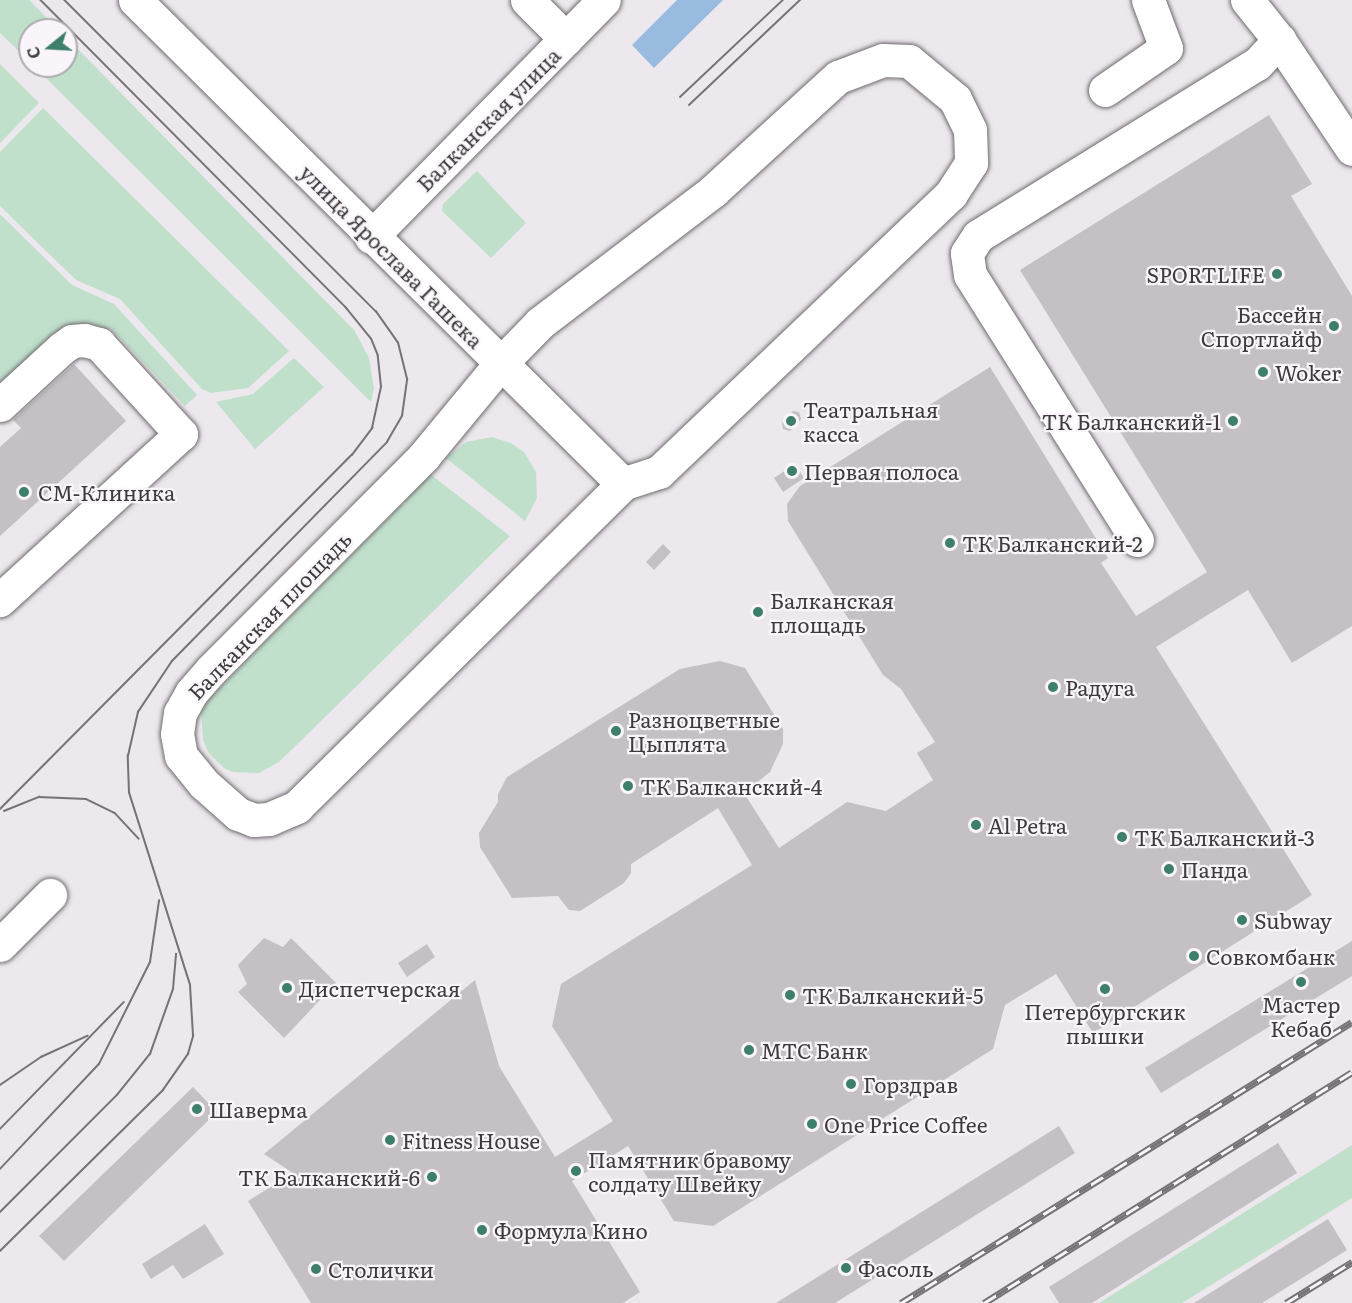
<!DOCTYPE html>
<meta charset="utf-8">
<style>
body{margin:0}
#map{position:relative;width:1352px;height:1303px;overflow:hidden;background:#ece8ed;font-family:Literata,serif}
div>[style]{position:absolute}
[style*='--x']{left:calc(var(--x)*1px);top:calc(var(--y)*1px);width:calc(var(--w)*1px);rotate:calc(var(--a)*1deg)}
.green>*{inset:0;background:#c0e0cc}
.water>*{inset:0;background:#99bbdf}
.building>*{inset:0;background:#c4c0c5}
.roads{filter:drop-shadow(0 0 2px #6f6b6f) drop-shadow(0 0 2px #6f6b6f)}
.minor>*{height:33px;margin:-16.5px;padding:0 16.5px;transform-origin:16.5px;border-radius:16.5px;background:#fff}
.tram>*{height:1.5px;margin:-0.75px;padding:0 0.75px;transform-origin:0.75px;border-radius:0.75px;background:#757376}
.rail>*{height:7px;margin-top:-3.5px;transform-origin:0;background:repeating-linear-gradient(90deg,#f9f5fa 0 14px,#757376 0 28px);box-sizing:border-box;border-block:2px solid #757376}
.dots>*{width:16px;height:16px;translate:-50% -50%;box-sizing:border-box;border:3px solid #f9f5fa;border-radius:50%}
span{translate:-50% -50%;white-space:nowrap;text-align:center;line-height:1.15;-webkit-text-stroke:4.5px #f9f5fa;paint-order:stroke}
.street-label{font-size:21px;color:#3d3b3d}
.poi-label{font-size:21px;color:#3d3b3d}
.right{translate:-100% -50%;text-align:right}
.left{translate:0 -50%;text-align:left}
.north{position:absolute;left:18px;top:18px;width:60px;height:60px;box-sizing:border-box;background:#f9f5fa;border:2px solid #aeabae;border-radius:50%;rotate:252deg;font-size:16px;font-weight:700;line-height:24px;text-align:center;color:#3d3b3d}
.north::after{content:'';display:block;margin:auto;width:21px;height:27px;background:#3e7e6c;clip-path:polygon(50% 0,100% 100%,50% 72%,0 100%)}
</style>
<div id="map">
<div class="green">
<i style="clip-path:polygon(0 0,29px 0,59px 30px,30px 30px,30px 62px,0 33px)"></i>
<i style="clip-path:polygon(66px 37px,354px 330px,369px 358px,374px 389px,371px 402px,34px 66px,66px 66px)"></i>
<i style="clip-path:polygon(0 64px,39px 103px,0 143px)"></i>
<i style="clip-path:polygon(43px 108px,289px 351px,248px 388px,211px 393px,202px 389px,120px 299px,76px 280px,0 206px,0 152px)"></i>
<i style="clip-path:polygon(477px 171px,526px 223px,491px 258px,442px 211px,443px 204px)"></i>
<i style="clip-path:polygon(0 214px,72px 285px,114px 304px,197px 395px,185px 406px,112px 330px,86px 323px,70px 326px,0 388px)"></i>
<i style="clip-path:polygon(294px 358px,324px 387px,255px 449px,216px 402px,253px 394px)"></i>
<i style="clip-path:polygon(492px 437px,511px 443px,524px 452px,536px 472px,537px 498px,525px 521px,446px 458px,466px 442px)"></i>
<i style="clip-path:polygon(430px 474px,510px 536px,279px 762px,259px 773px,233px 772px,224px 768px,208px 752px,203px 740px,201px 709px,208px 700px,401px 505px,406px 504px,404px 501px)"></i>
<i style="clip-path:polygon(1352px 1145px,1352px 1198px,1182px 1303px,1099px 1303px)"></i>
</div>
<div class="water">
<i style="clip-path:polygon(677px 0,723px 0,654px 68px,632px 45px)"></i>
</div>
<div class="building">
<i style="clip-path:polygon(1269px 115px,1312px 184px,1291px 196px,1352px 296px,1352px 626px,1292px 663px,1248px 590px,1156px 647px,1312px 895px,1093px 1033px,1056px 974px,1005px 1005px,993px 1049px,713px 1226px,674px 1221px,628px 1146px,572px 1181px,640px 1292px,623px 1303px,311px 1303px,248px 1201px,293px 1173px,264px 1154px,475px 980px,499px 1066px,555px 1157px,613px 1121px,552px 1026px,561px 984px,752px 865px,718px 808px,631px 864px,631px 873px,624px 883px,580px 911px,569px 910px,558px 896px,512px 898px,480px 847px,479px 833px,498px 802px,498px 794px,507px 777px,680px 669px,720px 661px,745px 668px,783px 729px,783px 744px,770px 772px,744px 793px,779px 848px,847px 802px,886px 811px,933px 780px,917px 753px,935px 742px,901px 689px,883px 675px,788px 521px,787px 504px,800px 486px,990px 367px,1108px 558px,1101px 563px,1136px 616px,1207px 572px,1020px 270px)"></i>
<i style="clip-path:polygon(74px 364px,126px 421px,0 536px,0 447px,21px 428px,13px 420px)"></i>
<i style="clip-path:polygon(793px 411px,799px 412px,801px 419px,790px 431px,783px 429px,782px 423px)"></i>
<i style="clip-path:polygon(795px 464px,804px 478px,783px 492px,774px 478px)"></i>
<i style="clip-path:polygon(663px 544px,671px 552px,654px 570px,646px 562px)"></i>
<i style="clip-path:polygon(264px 938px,283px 947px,291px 938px,336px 983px,284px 1038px,238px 992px,247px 984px,238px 965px)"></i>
<i style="clip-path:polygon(1352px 941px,1352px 976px,1161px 1093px,1145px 1068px)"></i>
<i style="clip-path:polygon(427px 944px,435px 957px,407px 977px,398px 963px)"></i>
<i style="clip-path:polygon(193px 1087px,217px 1112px,64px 1261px,39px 1236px)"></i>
<i style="clip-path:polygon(1059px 1126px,1075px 1153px,835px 1303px,776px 1303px)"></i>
<i style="clip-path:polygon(1278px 1143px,1297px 1173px,1092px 1303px,1059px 1303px,1049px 1287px)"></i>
<i style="clip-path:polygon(1328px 1219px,1347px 1250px,1262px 1303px,1194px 1303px)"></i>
<i style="clip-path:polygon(205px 1224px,224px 1254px,183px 1279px,173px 1265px,151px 1279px,142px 1264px)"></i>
</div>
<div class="roads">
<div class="minor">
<i style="--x:135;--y:0;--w:687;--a:44.76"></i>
<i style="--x:527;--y:0;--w:55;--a:45"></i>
<i style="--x:1247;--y:0;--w:51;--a:51.3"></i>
<i style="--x:1279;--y:40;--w:131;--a:56.2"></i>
<i style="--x:883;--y:60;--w:26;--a:2"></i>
<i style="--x:909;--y:61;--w:60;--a:39.6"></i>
<i style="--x:955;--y:99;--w:34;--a:64"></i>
<i style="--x:970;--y:130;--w:33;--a:88"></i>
<i style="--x:971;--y:163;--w:37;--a:123"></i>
<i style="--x:951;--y:194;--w:403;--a:136.4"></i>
<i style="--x:659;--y:472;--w:38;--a:162"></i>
<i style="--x:623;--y:484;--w:459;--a:135.3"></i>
<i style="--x:297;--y:807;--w:30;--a:157"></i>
<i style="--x:269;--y:819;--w:15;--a:176"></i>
<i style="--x:254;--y:820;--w:17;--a:-159"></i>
<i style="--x:238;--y:814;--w:45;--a:-138.6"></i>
<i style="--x:204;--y:784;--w:36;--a:-129"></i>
<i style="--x:181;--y:756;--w:22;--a:-100"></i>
<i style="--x:177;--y:734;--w:21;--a:-82"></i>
<i style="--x:180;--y:713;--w:23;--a:-61"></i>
<i style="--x:191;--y:693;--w:30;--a:-49"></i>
<i style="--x:211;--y:670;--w:302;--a:-45.1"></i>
<i style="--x:424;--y:456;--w:119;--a:-50.4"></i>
<i style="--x:500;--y:364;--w:57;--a:-45.7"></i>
<i style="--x:540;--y:323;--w:218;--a:-37.3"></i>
<i style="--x:713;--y:191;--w:169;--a:-42.4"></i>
<i style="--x:838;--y:77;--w:48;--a:-20.7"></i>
<i style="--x:1105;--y:90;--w:74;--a:-34.5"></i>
<i style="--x:1166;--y:48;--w:51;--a:-110.6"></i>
<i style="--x:371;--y:237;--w:332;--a:-45.5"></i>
<i style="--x:0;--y:405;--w:84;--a:-42.6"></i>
<i style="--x:62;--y:348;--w:12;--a:-35"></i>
<i style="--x:72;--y:341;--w:12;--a:-5"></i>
<i style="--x:84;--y:340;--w:16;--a:15"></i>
<i style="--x:99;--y:344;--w:122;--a:47.7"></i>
<i style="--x:181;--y:434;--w:246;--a:137.5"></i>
<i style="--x:1137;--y:540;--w:313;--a:-122.2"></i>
<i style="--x:970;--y:275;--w:22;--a:-98"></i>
<i style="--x:967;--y:253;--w:20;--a:-57"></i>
<i style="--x:978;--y:236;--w:328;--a:-31.7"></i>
<i style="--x:1257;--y:64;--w:33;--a:-47"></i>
<i style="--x:0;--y:945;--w:71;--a:-45"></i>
</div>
</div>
<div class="tram">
<i style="--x:680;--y:97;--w:141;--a:-43.3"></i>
<i style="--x:689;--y:105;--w:153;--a:-43.4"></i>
<i style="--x:0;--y:809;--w:499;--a:-45.2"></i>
<i style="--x:352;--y:455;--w:34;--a:-53"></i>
<i style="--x:372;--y:428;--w:42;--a:-77.6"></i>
<i style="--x:381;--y:387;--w:31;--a:-96"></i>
<i style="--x:378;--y:356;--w:18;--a:-112"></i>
<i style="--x:371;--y:339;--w:40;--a:-129"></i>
<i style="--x:346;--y:308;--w:434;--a:-134.8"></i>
<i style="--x:4;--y:811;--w:38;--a:-22"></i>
<i style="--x:39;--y:797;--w:47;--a:2.4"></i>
<i style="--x:86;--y:799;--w:32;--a:26"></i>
<i style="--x:115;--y:813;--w:35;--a:47"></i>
<i style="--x:0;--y:1085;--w:50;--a:-34.3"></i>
<i style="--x:41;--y:1057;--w:51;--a:-24.5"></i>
<i style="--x:0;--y:1129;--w:177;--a:-45.7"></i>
<i style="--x:0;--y:1169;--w:144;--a:-46.7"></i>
<i style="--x:99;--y:1064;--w:114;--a:-63.4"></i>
<i style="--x:150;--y:962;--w:62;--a:-81.6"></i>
<i style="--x:0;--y:1212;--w:165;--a:-45"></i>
<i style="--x:117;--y:1095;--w:53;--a:-51.2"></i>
<i style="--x:150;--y:1054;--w:69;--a:-70.5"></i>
<i style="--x:173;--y:989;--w:35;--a:-85"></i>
<i style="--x:0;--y:1251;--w:229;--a:-44.6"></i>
<i style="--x:163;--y:1090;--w:44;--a:-55.2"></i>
<i style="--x:188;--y:1054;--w:19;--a:-74"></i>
<i style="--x:193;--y:1036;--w:51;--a:-93.4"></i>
<i style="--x:190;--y:985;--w:201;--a:-107.6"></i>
<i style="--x:129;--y:793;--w:37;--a:-92"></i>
<i style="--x:128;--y:756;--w:45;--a:-77.2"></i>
<i style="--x:138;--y:712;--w:61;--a:-56.3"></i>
<i style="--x:172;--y:661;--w:307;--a:-45.5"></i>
<i style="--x:387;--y:442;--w:30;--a:-60"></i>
<i style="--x:402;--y:416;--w:37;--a:-82"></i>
<i style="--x:407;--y:379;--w:37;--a:-104"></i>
<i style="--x:398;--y:343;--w:38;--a:-125"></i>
<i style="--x:376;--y:312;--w:441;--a:-135"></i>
</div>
<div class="rail">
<i style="--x:901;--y:1303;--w:531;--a:-31.93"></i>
<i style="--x:984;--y:1303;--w:434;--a:-32.1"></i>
<i style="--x:1286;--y:1303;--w:78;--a:-31.8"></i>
</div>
<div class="dots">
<i style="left:1277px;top:274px;background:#3e7e6c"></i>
<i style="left:1334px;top:326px;background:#3e7e6c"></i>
<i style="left:1263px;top:372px;background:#3e7e6c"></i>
<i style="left:791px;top:421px;background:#3e7e6c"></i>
<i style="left:1233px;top:421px;background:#3e7e6c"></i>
<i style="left:792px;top:471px;background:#3e7e6c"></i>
<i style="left:24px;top:492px;background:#3e7e6c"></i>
<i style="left:950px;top:543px;background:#3e7e6c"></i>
<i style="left:758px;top:612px;background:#3e7e6c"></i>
<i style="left:1053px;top:687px;background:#3e7e6c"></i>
<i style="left:616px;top:731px;background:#3e7e6c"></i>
<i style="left:628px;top:786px;background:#3e7e6c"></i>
<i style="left:976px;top:825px;background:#3e7e6c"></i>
<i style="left:1122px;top:837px;background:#3e7e6c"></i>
<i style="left:1169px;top:869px;background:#3e7e6c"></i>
<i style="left:1242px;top:920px;background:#3e7e6c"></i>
<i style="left:1194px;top:956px;background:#3e7e6c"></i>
<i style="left:1301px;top:982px;background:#3e7e6c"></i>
<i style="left:287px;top:988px;background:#3e7e6c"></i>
<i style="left:1105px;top:989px;background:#3e7e6c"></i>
<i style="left:790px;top:995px;background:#3e7e6c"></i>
<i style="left:749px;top:1050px;background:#3e7e6c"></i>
<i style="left:851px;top:1084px;background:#3e7e6c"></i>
<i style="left:197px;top:1109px;background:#3e7e6c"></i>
<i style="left:812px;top:1124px;background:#3e7e6c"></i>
<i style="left:390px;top:1140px;background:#3e7e6c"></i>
<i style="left:576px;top:1171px;background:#3e7e6c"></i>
<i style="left:432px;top:1177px;background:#3e7e6c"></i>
<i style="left:482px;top:1230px;background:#3e7e6c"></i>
<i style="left:846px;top:1268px;background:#3e7e6c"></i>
<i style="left:316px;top:1269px;background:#3e7e6c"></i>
</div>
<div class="street-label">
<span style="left:488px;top:119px;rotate:-45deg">Балканская улица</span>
<span style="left:392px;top:256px;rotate:45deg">улица Ярослава Гашека</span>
<span style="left:269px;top:615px;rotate:-46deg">Балканская площадь</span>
</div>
<div class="poi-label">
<span class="right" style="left:1265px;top:274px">SPORTLIFE</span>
<span class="right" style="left:1322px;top:326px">Бассейн<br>Спортлайф</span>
<span class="left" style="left:1275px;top:372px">Woker</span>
<span class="left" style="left:803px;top:421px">Театральная<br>касса</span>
<span class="right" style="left:1221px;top:421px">ТК Балканский-1</span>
<span class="left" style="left:804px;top:471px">Первая полоса</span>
<span class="left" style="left:38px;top:492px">СМ-Клиника</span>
<span class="left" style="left:962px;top:543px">ТК Балканский-2</span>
<span class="left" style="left:770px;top:612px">Балканская<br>площадь</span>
<span class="left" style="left:1065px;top:687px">Радуга</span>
<span class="left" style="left:628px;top:731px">Разноцветные<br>Цыплята</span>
<span class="left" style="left:640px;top:786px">ТК Балканский-4</span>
<span class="left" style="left:988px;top:825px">Al Petra</span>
<span class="left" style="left:1134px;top:837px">ТК Балканский-3</span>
<span class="left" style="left:1181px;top:869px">Панда</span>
<span class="left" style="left:1254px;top:920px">Subway</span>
<span class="left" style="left:1206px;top:956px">Совкомбанк</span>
<span class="left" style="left:299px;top:988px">Диспетчерская</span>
<span class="left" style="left:802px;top:995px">ТК Балканский-5</span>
<span style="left:1301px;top:1016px">Мастер<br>Кебаб</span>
<span style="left:1105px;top:1023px">Петербургскик<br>пышки</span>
<span class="left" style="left:761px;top:1050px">МТС Банк</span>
<span class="left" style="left:863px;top:1084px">Горздрав</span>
<span class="left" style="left:209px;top:1109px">Шаверма</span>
<span class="left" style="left:824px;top:1124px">One Price Coffee</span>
<span class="left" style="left:402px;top:1140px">Fitness House</span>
<span class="left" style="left:588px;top:1171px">Памятник бравому<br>солдату Швейку</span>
<span class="right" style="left:420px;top:1177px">ТК Балканский-6</span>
<span class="left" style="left:494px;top:1230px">Формула Кино</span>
<span class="left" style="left:858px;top:1268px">Фасоль</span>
<span class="left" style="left:328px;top:1269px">Столички</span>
</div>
<div class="north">С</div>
</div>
